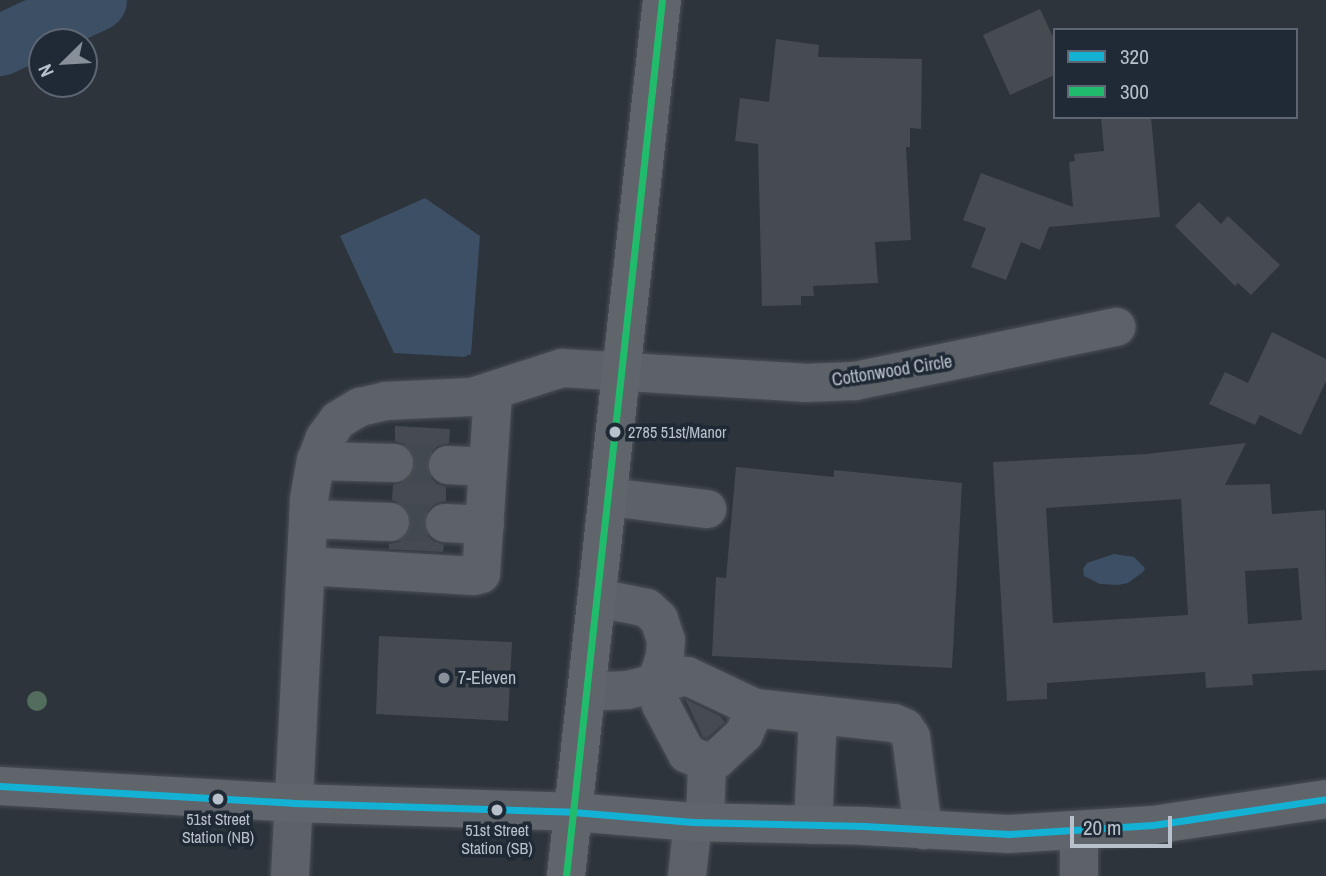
<!DOCTYPE html>
<style>
body{margin:0}
#map{position:relative;width:1326px;height:876px;overflow:hidden;background:#2d343b;font-family:"Archivo Narrow",sans-serif}
div>[style]{position:absolute}
[style*='--x']{left:calc(var(--x)*1px);top:calc(var(--y)*1px);width:calc(var(--w)*1px);rotate:calc(var(--a)*1deg)}
.water>*{inset:0;background:#3c4f65}
.river>*{height:61px;margin:-30.5px;padding:0 30.5px;transform-origin:30.5px;border-radius:30.5px;background:#3c4f65}
.building>*{inset:0;background:#454b51}
.minor-tunnel>*{height:38px;margin-top:-19px;transform-origin:0;background:repeating-linear-gradient(90deg,#424951 0 38px,transparent 0 57px)}
.roads{filter:drop-shadow(0 0 2px #4b5055) drop-shadow(0 0 2px #4b5055)}
.minor>*{height:38px;margin:-19px;padding:0 19px;transform-origin:19px;border-radius:19px;background:#5d6269}
.major>*{height:38px;margin:-19px;padding:0 19px;transform-origin:19px;border-radius:19px;background:#5f656b}
.bus-1>*{height:7px;margin:-3.5px;padding:0 3.5px;transform-origin:3.5px;border-radius:3.5px;background:#13b2d5}
.bus-2>*{height:7px;margin:-3.5px;padding:0 3.5px;transform-origin:3.5px;border-radius:3.5px;background:#20bc6c}
.trees>*{width:20px;height:20px;margin:-10px;border-radius:50%;background:#526d5d}
.dots>*{width:19px;height:19px;translate:-50% -50%;box-sizing:border-box;border:4px solid #202a36;border-radius:50%}
span{translate:-50% -50%;white-space:nowrap;text-align:center;line-height:1.15;-webkit-text-stroke:7px #202a36;paint-order:stroke}
.bus-label{font-size:16px;color:#b8c0cb}
.left{translate:0 -50%;text-align:left}
.street-label{font-size:18px;color:#b8c0cb}
.poi-label{font-size:18px;color:#b8c0cb}
.legend{position:absolute;left:1053px;top:28px;width:245px;height:91px;box-sizing:border-box;background:#202a36;border:2px solid #5d6672;margin:0;padding:9px 12px;list-style:none;font-size:21px;color:#b8c0cb}
.legend li{display:flex;align-items:center;gap:14px;height:35px}
.legend b{width:35px;border:2px solid #5d6672}
.north{position:absolute;left:28px;top:28px;width:70px;height:70px;box-sizing:border-box;background:#202a36;border:2px solid #5d6672;border-radius:50%;rotate:246deg;font-size:19px;font-weight:700;line-height:28px;text-align:center;color:#b8c0cb}
.north::after{content:'';display:block;margin:auto;width:24px;height:32px;background:#878f99;clip-path:polygon(50% 0,100% 100%,50% 72%,0 100%)}
.scale{position:absolute;left:1070px;top:816px;width:102px;height:32px;box-sizing:border-box;border:4px solid #b8c0cb;border-top:0;padding-left:9px;font-size:21px;line-height:24px;white-space:nowrap;color:#b8c0cb;-webkit-text-stroke:5px #202a36;paint-order:stroke}
</style>
<div id="map">
<div class="water">
<i style="clip-path:polygon(425px 198px,480px 236px,471px 354px,464px 357px,394px 353px,340px 236px)"></i>
<i style="clip-path:polygon(1114px 554px,1134px 557px,1145px 568px,1143px 572px,1128px 583px,1118px 585px,1100px 584px,1084px 576px,1083px 569px,1087px 563px)"></i>
</div>
<div class="river">
<i style="--x:0;--y:45;--w:106;--a:-25.1"></i>
</div>
<div class="building">
<i style="clip-path:polygon(1040px 9px,1055px 41px,1055px 75px,1010px 95px,983px 35px)"></i>
<i style="clip-path:polygon(776px 39px,819px 45px,818px 57px,922px 59px,921px 129px,910px 128px,910px 147px,906px 147px,911px 240px,875px 242px,878px 283px,813px 286px,814px 296px,801px 296px,801px 305px,762px 306px,758px 144px,735px 141px,740px 98px,769px 102px)"></i>
<i style="clip-path:polygon(1101px 117px,1151px 117px,1160px 217px,1049px 227px,1040px 250px,1021px 242px,1006px 280px,971px 267px,986px 228px,963px 220px,981px 173px,1073px 207px,1069px 162px,1075px 161px,1074px 154px,1104px 151px)"></i>
<i style="clip-path:polygon(1199px 202px,1221px 224px,1228px 216px,1280px 265px,1251px 295px,1238px 283px,1235px 286px,1175px 226px)"></i>
<i style="clip-path:polygon(1272px 332px,1326px 359px,1326px 381px,1301px 435px,1260px 415px,1255px 425px,1209px 404px,1225px 372px,1248px 383px)"></i>
<i style="clip-path:polygon(395px 426px,450px 429px,449px 443px,437px 446px,430px 453px,426px 463px,429px 476px,437px 484px,446px 487px,446px 501px,436px 503px,427px 511px,423px 523px,426px 534px,433px 541px,444px 545px,443px 552px,389px 549px,389px 544px,400px 542px,408px 534px,412px 523px,409px 511px,402px 504px,392px 500px,393px 485px,405px 482px,412px 475px,416px 464px,413px 452px,405px 444px,395px 441px)"></i>
<i style="clip-path:polygon(evenodd,1246px 443px,1225px 485px,1270px 484px,1272px 514px,1325px 510px,1326px 670px,1252px 674px,1253px 685px,1206px 688px,1205px 672px,1047px 683px,1047px 699px,1007px 701px,993px 462px,1146px 454px,1246px 443px,1181px 499px,1188px 615px,1053px 623px,1046px 508px,1181px 499px,1246px 443px,1298px 568px,1302px 620px,1248px 624px,1245px 571px,1298px 568px)"></i>
<i style="clip-path:polygon(736px 467px,834px 477px,834px 470px,962px 483px,952px 668px,712px 656px,716px 577px,726px 578px)"></i>
<i style="clip-path:polygon(379px 636px,512px 642px,508px 721px,376px 714px)"></i>
<i style="clip-path:polygon(685px 699px,720px 716px,725px 722px,707px 738px,703px 737px)"></i>
</div>
<div class="minor-tunnel">
<i style="--x:394;--y:463;--w:54;--a:2.1"></i>
<i style="--x:390;--y:522;--w:55;--a:1"></i>
</div>
<div class="roads">
<div class="minor">
<i style="--x:316;--y:461;--w:78;--a:1.5"></i>
<i style="--x:448;--y:465;--w:40;--a:2.9"></i>
<i style="--x:609;--y:497;--w:99;--a:7"></i>
<i style="--x:309;--y:519;--w:81;--a:2.1"></i>
<i style="--x:445;--y:523;--w:40;--a:2.9"></i>
<i style="--x:306;--y:566;--w:168;--a:3.4"></i>
<i style="--x:474;--y:576;--w:7;--a:-16"></i>
<i style="--x:481;--y:574;--w:182;--a:-86.2"></i>
<i style="--x:598;--y:598;--w:50;--a:11.5"></i>
<i style="--x:647;--y:608;--w:16;--a:43"></i>
<i style="--x:659;--y:619;--w:22;--a:72"></i>
<i style="--x:666;--y:640;--w:16;--a:94"></i>
<i style="--x:665;--y:656;--w:28;--a:108"></i>
<i style="--x:656;--y:683;--w:23;--a:77"></i>
<i style="--x:661;--y:705;--w:55;--a:62"></i>
<i style="--x:687;--y:754;--w:22;--a:22"></i>
<i style="--x:707;--y:762;--w:9;--a:-13"></i>
<i style="--x:716;--y:760;--w:38;--a:-43"></i>
<i style="--x:744;--y:734;--w:28;--a:-67"></i>
<i style="--x:587;--y:692;--w:40;--a:-2.9"></i>
<i style="--x:627;--y:690;--w:62;--a:-13.1"></i>
<i style="--x:687;--y:676;--w:75;--a:25.2"></i>
<i style="--x:755;--y:708;--w:140;--a:6.2"></i>
<i style="--x:894;--y:723;--w:12;--a:24"></i>
<i style="--x:905;--y:728;--w:11;--a:56"></i>
<i style="--x:911;--y:737;--w:94;--a:82.6"></i>
<i style="--x:705;--y:823;--w:61;--a:-88.1"></i>
<i style="--x:813;--y:825;--w:110;--a:-87.4"></i>
<i style="--x:1079;--y:831;--w:45;--a:90"></i>
<i style="--x:290;--y:876;--w:377;--a:-87.1"></i>
<i style="--x:309;--y:499;--w:39;--a:-80"></i>
<i style="--x:316;--y:461;--w:25;--a:-69"></i>
<i style="--x:325;--y:438;--w:22;--a:-54"></i>
<i style="--x:338;--y:420;--w:26;--a:-31"></i>
<i style="--x:360;--y:407;--w:26;--a:-13"></i>
<i style="--x:385;--y:401;--w:87;--a:-2.6"></i>
<i style="--x:472;--y:397;--w:95;--a:-17.9"></i>
<i style="--x:562;--y:368;--w:243;--a:3.5"></i>
<i style="--x:805;--y:383;--w:50;--a:-2.3"></i>
<i style="--x:855;--y:381;--w:267;--a:-11.7"></i>
<i style="--x:687;--y:876;--w:54;--a:-83.7"></i>
</div>
<div class="major">
<i style="--x:0;--y:786;--w:293;--a:3.3"></i>
<i style="--x:293;--y:803;--w:280;--a:1.8"></i>
<i style="--x:573;--y:812;--w:120;--a:4.8"></i>
<i style="--x:693;--y:822;--w:171;--a:1.3"></i>
<i style="--x:864;--y:826;--w:145;--a:3.2"></i>
<i style="--x:1009;--y:834;--w:144;--a:-3.6"></i>
<i style="--x:1153;--y:825;--w:175;--a:-8.5"></i>
<i style="--x:566;--y:876;--w:881;--a:-83.75"></i>
</div>
</div>
<div class="bus-1">
<i style="--x:0;--y:786;--w:293;--a:3.3"></i>
<i style="--x:293;--y:803;--w:280;--a:1.8"></i>
<i style="--x:573;--y:812;--w:120;--a:4.8"></i>
<i style="--x:693;--y:822;--w:171;--a:1.3"></i>
<i style="--x:864;--y:826;--w:145;--a:3.2"></i>
<i style="--x:1009;--y:834;--w:144;--a:-3.6"></i>
<i style="--x:1153;--y:825;--w:175;--a:-8.5"></i>
</div>
<div class="bus-2">
<i style="--x:566;--y:876;--w:881;--a:-83.75"></i>
</div>
<div class="trees">
<i style="left:37px;top:701px"></i>
</div>
<div class="dots">
<i style="left:615px;top:432px;background:#b8c0cb"></i>
<i style="left:444px;top:678px;background:#878f99"></i>
<i style="left:218px;top:799px;background:#b8c0cb"></i>
<i style="left:497px;top:810px;background:#b8c0cb"></i>
</div>
<div class="bus-label">
<span class="left" style="left:628px;top:432px">2785 51st/Manor</span>
<span style="left:218px;top:828px">51st Street<br>Station (NB)</span>
<span style="left:497px;top:839px">51st Street<br>Station (SB)</span>
</div>
<div class="street-label">
<span style="left:892px;top:371px;rotate:-9deg">Cottonwood Circle</span>
</div>
<div class="poi-label">
<span class="left" style="left:458px;top:678px">7-Eleven</span>
</div>
<ul class="legend">
<li><b style="height:9px;background:#13b2d5"></b>320</li>
<li><b style="height:9px;background:#20bc6c"></b>300</li>
</ul>
<div class="north">N</div>
<div class="scale">20 m</div>
</div>
